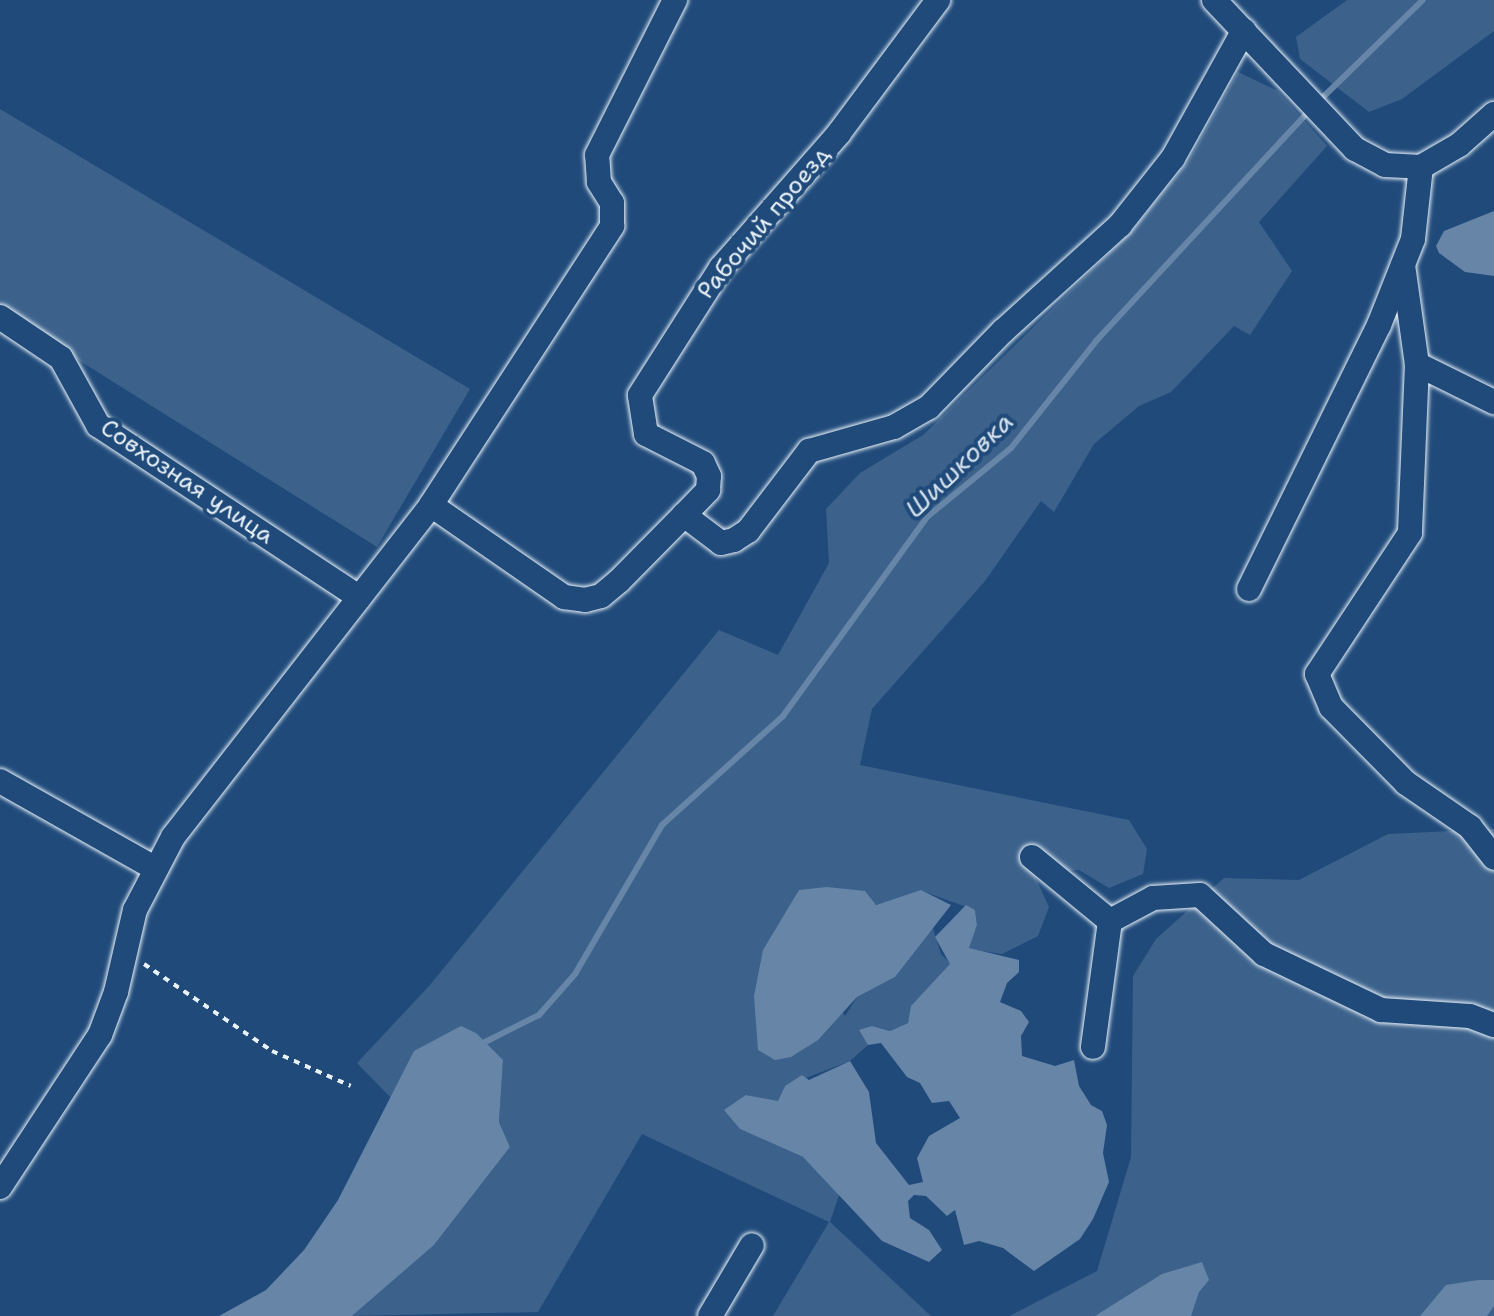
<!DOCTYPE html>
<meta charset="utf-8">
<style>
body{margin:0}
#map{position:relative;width:1494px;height:1316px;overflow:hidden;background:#1f4a7a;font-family:"Shantell Sans",sans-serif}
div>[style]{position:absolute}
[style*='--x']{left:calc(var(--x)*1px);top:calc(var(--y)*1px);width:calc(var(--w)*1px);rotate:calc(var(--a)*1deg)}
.green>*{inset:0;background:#3c628c}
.water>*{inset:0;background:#6685a7}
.stream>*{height:6px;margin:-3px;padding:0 3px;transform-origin:3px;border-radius:3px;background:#6685a7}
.path>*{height:4px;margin-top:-2px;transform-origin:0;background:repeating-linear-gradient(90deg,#e8f1f8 0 6px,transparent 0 12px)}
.roads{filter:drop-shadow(0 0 2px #e8f1f8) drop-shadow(0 0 2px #e8f1f8)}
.minor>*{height:24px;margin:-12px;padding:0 12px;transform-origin:12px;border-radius:12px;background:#1f4a7a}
span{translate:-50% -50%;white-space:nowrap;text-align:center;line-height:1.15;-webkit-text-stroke:8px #1f4a7a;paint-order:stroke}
.street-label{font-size:24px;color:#e8f1f8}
.water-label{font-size:26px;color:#d4e1ec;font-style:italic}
</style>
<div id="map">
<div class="green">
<i style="clip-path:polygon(1347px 0,1494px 0,1494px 31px,1402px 99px,1369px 112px,1300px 59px,1296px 37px)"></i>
<i style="clip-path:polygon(1238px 72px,1278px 91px,1327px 146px,1259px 222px,1292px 271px,1250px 335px,1234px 326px,1171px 392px,1139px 406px,1094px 444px,1054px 512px,1041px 501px,985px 581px,872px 709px,860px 765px,1129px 820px,1147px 849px,1143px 874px,1109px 888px,1079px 870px,1033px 872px,1049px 907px,1038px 936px,1002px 954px,968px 949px,977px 925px,975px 910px,922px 891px,875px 905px,799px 890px,784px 917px,845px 1016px,857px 997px,895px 977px,932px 926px,941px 954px,951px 964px,912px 1006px,908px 1023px,890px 1031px,872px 1026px,860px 1031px,868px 1045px,850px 1061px,785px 1086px,778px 1102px,746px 1095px,740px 1129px,803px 1157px,840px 1192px,830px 1222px,931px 1316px,773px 1316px,829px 1222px,642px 1134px,538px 1312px,352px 1316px,434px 1245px,510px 1147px,499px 1122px,503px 1060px,414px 1051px,393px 1100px,357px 1063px,430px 985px,719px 630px,778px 655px,829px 563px,826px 509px,860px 473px,923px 435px,1131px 232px,1188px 162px)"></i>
<i style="clip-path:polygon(0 109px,470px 389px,377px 547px,0 311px)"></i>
<i style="clip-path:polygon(1494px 829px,1494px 1316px,1009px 1316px,1097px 1271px,1131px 1157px,1133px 976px,1156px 939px,1224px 878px,1299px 880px,1388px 834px)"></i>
</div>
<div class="water">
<i style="clip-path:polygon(1494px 211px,1494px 276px,1465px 272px,1439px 253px,1436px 246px,1444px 231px)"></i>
<i style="clip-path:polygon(827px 887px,865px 891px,876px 905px,921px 890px,951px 905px,895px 977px,857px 997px,818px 1040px,791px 1057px,775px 1060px,758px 1050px,754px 996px,763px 950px,799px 890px)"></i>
<i style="clip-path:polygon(966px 905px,975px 910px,977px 925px,969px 948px,1019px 960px,1019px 972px,1007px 983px,1000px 1002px,1021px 1011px,1029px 1022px,1021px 1036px,1022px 1056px,1055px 1066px,1074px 1060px,1079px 1086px,1091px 1105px,1102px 1111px,1107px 1125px,1103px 1153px,1109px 1182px,1093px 1219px,1080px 1239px,1034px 1271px,1003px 1248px,979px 1241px,964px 1245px,955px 1210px,947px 1216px,926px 1196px,914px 1195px,908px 1201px,910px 1218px,929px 1230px,942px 1250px,929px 1262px,882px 1241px,803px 1157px,740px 1129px,724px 1110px,746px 1095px,778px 1101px,785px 1086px,802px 1075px,809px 1080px,850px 1061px,869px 1092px,876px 1143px,909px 1185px,923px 1182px,917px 1158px,929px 1136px,960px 1118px,949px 1101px,932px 1103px,920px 1083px,907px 1077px,881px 1043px,868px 1045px,859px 1030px,872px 1026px,890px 1031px,908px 1023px,911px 1006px,950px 964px,935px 937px)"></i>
<i style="clip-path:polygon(461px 1026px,476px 1033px,503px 1060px,499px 1122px,510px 1147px,434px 1245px,352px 1316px,219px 1316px,266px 1290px,304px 1250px,338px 1200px,414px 1051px)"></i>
<i style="clip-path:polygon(1202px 1262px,1209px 1280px,1199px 1292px,1191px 1316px,1095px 1316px,1162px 1274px)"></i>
<i style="clip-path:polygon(1478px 1280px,1494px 1280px,1494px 1306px,1487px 1316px,1420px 1316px,1446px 1285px)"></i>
</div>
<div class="stream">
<i style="--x:1318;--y:102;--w:146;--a:-44.2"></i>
<i style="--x:485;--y:1042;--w:60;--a:-26.6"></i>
<i style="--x:539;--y:1015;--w:55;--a:-48.7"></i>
<i style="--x:575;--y:974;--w:173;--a:-59.7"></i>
<i style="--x:662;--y:825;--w:163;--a:-42"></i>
<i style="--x:783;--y:716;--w:246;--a:-54.1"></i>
<i style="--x:927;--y:517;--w:109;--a:-39.4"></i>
<i style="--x:1011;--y:448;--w:137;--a:-51.5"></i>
<i style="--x:1096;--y:341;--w:315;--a:-47.2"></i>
</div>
<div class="path">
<i style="--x:144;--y:964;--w:155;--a:34.2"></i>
<i style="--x:272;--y:1051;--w:86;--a:23.9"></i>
</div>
<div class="roads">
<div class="minor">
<i style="--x:1214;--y:0;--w:205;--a:46.6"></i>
<i style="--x:1355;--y:149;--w:34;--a:28"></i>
<i style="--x:1385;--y:165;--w:36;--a:3"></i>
<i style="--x:1421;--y:167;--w:44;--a:-30.1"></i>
<i style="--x:1459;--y:145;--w:47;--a:-41.5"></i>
<i style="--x:1403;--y:265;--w:100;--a:82"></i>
<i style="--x:1417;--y:364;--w:169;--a:92.4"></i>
<i style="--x:1410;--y:533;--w:169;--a:123.4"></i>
<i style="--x:1317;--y:674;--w:36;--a:67"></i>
<i style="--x:1331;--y:707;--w:107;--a:45.4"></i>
<i style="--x:1406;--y:783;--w:78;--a:34.5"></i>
<i style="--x:1470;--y:827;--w:39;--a:52"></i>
<i style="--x:0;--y:317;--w:73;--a:33.9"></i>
<i style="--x:61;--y:358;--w:77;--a:61.1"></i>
<i style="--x:98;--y:425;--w:313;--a:33.4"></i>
<i style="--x:1417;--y:364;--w:86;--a:26.3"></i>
<i style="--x:431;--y:505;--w:333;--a:-57"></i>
<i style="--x:612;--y:226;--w:23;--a:-90"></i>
<i style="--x:612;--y:203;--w:25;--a:-122"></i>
<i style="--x:599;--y:182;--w:27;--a:-94"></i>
<i style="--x:597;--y:155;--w:174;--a:-63.3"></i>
<i style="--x:684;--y:515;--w:35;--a:-46"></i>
<i style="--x:708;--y:490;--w:14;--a:-86"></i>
<i style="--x:709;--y:476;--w:14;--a:-115"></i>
<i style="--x:703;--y:463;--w:64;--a:-153"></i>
<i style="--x:646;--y:434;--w:39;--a:-99"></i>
<i style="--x:640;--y:395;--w:151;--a:-57.5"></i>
<i style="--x:721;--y:268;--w:179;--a:-48.8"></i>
<i style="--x:839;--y:133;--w:166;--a:-53.3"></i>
<i style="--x:1249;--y:589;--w:294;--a:-63.8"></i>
<i style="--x:1379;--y:325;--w:92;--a:-68.4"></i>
<i style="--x:1413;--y:239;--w:72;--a:-83.7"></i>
<i style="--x:0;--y:781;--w:179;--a:29.4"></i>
<i style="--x:1032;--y:857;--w:101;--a:39.4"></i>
<i style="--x:1110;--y:921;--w:127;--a:97.7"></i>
<i style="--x:1110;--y:921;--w:49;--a:-28.1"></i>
<i style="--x:1153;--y:898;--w:47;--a:-3.7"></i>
<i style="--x:1200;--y:895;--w:87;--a:42.7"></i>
<i style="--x:1264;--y:954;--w:130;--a:25.6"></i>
<i style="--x:1381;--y:1010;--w:89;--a:3.9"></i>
<i style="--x:1470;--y:1016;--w:26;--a:21"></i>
<i style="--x:0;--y:1187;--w:182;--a:-56.7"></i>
<i style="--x:100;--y:1035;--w:46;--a:-69.6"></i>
<i style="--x:116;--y:992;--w:84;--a:-77"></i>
<i style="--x:135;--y:910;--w:82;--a:-62.5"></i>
<i style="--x:173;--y:837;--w:420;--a:-52.1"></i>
<i style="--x:431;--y:505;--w:162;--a:34.7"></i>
<i style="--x:564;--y:597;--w:21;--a:8"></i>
<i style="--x:585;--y:600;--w:16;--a:-14"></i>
<i style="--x:601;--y:596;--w:23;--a:-40"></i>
<i style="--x:619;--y:581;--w:93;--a:-45.4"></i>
<i style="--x:684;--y:515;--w:46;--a:37.1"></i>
<i style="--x:721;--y:543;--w:13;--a:-13"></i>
<i style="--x:734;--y:540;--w:17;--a:-33"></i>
<i style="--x:748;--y:531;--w:101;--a:-52.7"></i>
<i style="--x:809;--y:451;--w:88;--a:-15.8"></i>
<i style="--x:894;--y:427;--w:40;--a:-29.7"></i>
<i style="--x:929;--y:407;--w:106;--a:-45.8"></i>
<i style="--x:1003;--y:331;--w:158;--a:-42.2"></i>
<i style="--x:1120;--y:225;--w:85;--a:-51.7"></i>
<i style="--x:1173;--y:158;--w:146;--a:-61"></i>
<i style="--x:710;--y:1316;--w:82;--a:-59.4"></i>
</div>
</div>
<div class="street-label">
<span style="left:764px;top:223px;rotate:-50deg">Рабочий проезд</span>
<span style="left:187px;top:482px;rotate:34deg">Совхозная улица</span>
</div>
<div class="water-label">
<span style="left:959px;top:465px;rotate:-44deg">Шишковка</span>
</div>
</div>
